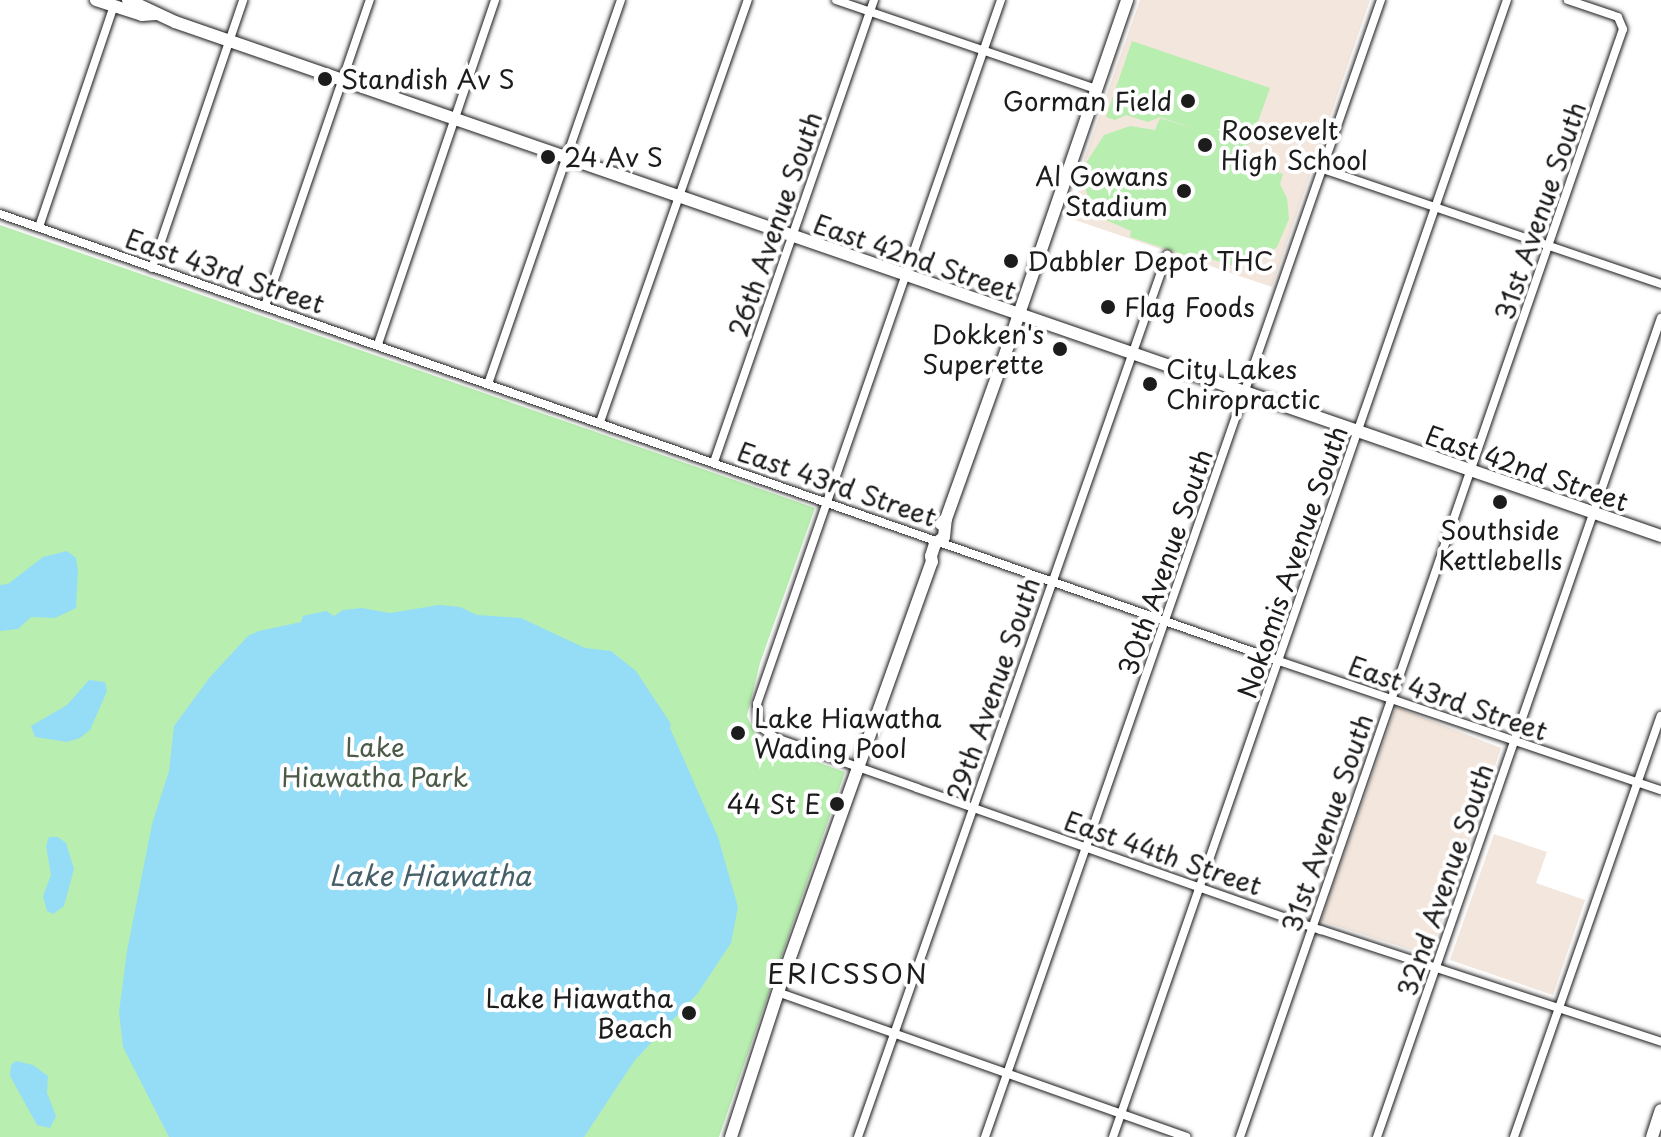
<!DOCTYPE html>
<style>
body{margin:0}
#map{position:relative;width:1661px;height:1137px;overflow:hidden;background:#fff;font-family:"Playpen Sans",sans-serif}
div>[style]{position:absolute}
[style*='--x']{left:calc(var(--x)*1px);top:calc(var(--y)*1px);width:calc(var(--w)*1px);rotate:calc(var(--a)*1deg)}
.built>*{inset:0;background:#f3e6dc}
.green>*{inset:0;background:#b8eeb0}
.water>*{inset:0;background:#95ddf7}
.roads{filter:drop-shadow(0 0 2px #1c1c1c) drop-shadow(0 0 2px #1c1c1c)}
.street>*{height:8px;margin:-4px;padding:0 4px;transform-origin:4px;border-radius:4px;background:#fff}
.secondary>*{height:12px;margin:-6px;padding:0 6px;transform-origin:6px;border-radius:6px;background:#fff}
.dots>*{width:22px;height:22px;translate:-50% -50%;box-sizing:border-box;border:4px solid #fff;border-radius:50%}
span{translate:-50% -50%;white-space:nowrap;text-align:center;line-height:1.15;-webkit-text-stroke:8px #fff;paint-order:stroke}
.poi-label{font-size:26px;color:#1c1c1c}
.left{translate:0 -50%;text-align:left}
.right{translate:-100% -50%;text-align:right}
.street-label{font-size:26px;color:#1c1c1c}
.park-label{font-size:26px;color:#4b5b48}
.water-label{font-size:28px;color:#466069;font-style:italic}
.neighbourhood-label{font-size:28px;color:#1c1c1c;letter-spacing:2px}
</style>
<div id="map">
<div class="built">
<i style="clip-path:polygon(1140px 0,1370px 0,1272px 287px,1069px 218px,1081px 184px,1084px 159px)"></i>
<i style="clip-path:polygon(1396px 707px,1501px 748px,1430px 956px,1321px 921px)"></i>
<i style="clip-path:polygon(1494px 834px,1547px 852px,1536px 883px,1585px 900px,1553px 995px,1450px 960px)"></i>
</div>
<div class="green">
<i style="clip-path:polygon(1132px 41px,1270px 88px,1250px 144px,1243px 146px,1239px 159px,1283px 174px,1280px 184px,1287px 198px,1289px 219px,1277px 247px,1257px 262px,1229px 265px,1199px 255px,1197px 259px,1130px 237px,1131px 231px,1099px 217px,1090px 204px,1083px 180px,1084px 166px,1104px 135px,1130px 126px,1155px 130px,1160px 118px,1200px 131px,1160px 117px,1148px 122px,1126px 115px,1115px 120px,1106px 117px)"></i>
<i style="clip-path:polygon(0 225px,815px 508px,760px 663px,747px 716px,756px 736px,764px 743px,845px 772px,719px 1137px,0 1137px)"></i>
</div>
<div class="water">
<i style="clip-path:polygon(67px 551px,76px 558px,78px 571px,76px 608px,55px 618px,31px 617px,18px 629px,0 631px,0 585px,8px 584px,43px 557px)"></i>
<i style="clip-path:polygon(439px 605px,460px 607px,477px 615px,521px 618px,585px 648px,611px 651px,636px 671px,671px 724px,670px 728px,718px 837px,738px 907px,731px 943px,698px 993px,635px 1060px,584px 1137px,169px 1137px,123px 1047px,119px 1012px,127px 951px,152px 824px,169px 771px,174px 726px,210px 677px,248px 636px,259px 631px,301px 622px,303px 616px,326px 611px,334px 616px,343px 610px,362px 608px,390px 613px)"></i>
<i style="clip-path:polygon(89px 680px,105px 682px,107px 691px,90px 730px,80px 738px,67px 742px,35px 737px,31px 726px,67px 705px)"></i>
<i style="clip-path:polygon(49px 837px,58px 837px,66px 843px,74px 869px,64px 906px,53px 914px,47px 911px,43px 896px,51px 875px,46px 846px)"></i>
<i style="clip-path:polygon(16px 1061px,33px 1065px,48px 1076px,47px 1093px,56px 1116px,50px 1128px,37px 1125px,10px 1076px,11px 1065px)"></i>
</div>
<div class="roads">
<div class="street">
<i style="--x:836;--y:0;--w:275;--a:18.9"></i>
<i style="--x:1001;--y:0;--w:745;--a:109.12"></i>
<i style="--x:757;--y:704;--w:22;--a:85"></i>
<i style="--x:759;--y:726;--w:21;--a:35"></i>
<i style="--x:776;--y:738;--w:150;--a:19.5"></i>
<i style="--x:917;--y:788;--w:428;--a:19.4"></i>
<i style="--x:1321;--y:930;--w:358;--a:18.2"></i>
<i style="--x:1323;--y:169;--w:357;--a:18.8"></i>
<i style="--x:0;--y:214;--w:1355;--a:19.26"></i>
<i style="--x:1279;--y:661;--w:403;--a:18.7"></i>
<i style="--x:39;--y:227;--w:233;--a:-71.3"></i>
<i style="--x:152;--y:268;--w:283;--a:-71.2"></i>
<i style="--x:265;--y:306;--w:324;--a:-71.1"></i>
<i style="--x:378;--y:344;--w:363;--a:-71.2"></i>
<i style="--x:488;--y:384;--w:406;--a:-70.9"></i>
<i style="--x:600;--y:422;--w:447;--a:-70.7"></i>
<i style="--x:714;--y:462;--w:489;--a:-70.9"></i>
<i style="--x:780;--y:993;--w:431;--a:19.5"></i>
<i style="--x:858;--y:1137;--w:935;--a:-70.69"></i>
<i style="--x:985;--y:1137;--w:1204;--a:-70.8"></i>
<i style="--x:1113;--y:1137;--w:1203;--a:-70.89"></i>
<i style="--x:1240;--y:1137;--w:1172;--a:-70.93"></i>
<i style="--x:1623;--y:29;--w:13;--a:-113"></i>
<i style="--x:1618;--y:17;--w:53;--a:-161.2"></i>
<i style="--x:1377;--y:1137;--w:867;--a:-70.88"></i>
<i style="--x:1514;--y:1137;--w:446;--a:-70.8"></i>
</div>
<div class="secondary">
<i style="--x:96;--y:0;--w:48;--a:18.1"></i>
<i style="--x:142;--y:15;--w:14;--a:-4"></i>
<i style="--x:128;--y:0;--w:52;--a:25.1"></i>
<i style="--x:175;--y:22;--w:1572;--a:19.08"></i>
<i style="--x:941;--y:524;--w:7;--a:-45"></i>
<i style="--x:946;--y:519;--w:184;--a:-70.3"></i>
<i style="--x:1008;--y:346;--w:366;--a:-71"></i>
<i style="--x:731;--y:1137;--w:165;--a:-72"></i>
<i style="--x:782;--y:980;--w:444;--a:-70.3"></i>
<i style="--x:932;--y:562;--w:6;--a:-99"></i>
<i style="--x:931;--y:556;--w:13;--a:-72"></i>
<i style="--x:935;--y:544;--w:11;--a:-38"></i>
<i style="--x:944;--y:537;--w:18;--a:-84"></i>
<i style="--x:1652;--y:1137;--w:28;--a:-72"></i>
</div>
</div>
<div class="dots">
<i style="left:325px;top:79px;background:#1c1c1c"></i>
<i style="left:1188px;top:101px;background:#1c1c1c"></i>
<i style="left:1205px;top:145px;background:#1c1c1c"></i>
<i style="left:548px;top:157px;background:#1c1c1c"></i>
<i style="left:1184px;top:191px;background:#1c1c1c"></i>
<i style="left:1011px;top:261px;background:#1c1c1c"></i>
<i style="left:1108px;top:307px;background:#1c1c1c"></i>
<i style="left:1060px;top:349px;background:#1c1c1c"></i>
<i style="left:1150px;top:384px;background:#1c1c1c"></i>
<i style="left:1500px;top:502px;background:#1c1c1c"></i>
<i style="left:738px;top:733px;background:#1c1c1c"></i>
<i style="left:837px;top:804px;background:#1c1c1c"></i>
<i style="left:689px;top:1013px;background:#1c1c1c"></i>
</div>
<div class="poi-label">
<span class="left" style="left:341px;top:79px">Standish Av S</span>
<span class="right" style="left:1172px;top:101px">Gorman Field</span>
<span class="left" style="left:1221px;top:145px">Roosevelt<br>High School</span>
<span class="left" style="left:564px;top:157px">24 Av S</span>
<span class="right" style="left:1168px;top:191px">Al Gowans<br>Stadium</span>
<span class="left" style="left:1027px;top:261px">Dabbler Depot THC</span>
<span class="left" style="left:1124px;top:307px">Flag Foods</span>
<span class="right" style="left:1044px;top:349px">Dokken's<br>Superette</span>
<span class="left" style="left:1166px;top:384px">City Lakes<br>Chiropractic</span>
<span style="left:1500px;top:545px">Southside<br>Kettlebells</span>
<span class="left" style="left:754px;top:733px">Lake Hiawatha<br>Wading Pool</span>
<span class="right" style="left:821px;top:804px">44 St E</span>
<span class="right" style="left:673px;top:1013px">Lake Hiawatha<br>Beach</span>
</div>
<div class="street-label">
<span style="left:1540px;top:211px;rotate:-71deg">31st Avenue South</span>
<span style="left:775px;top:224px;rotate:-71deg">26th Avenue South</span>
<span style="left:915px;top:257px;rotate:19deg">East 42nd Street</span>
<span style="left:225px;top:271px;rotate:19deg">East 43rd Street</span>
<span style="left:1527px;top:468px;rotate:19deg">East 42nd Street</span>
<span style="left:837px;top:484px;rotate:19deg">East 43rd Street</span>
<span style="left:1165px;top:562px;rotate:-71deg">30th Avenue South</span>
<span style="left:1292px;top:562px;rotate:-71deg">Nokomis Avenue South</span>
<span style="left:993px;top:689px;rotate:-71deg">29th Avenue South</span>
<span style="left:1448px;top:698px;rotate:19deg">East 43rd Street</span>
<span style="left:1327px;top:823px;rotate:-71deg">31st Avenue South</span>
<span style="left:1163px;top:853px;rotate:19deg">East 44th Street</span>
<span style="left:1445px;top:880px;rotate:-71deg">32nd Avenue South</span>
</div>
<div class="park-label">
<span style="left:375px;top:762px">Lake<br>Hiawatha Park</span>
</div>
<div class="water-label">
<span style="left:430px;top:875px">Lake Hiawatha</span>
</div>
<div class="neighbourhood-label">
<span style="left:848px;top:973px">ERICSSON</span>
</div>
</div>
